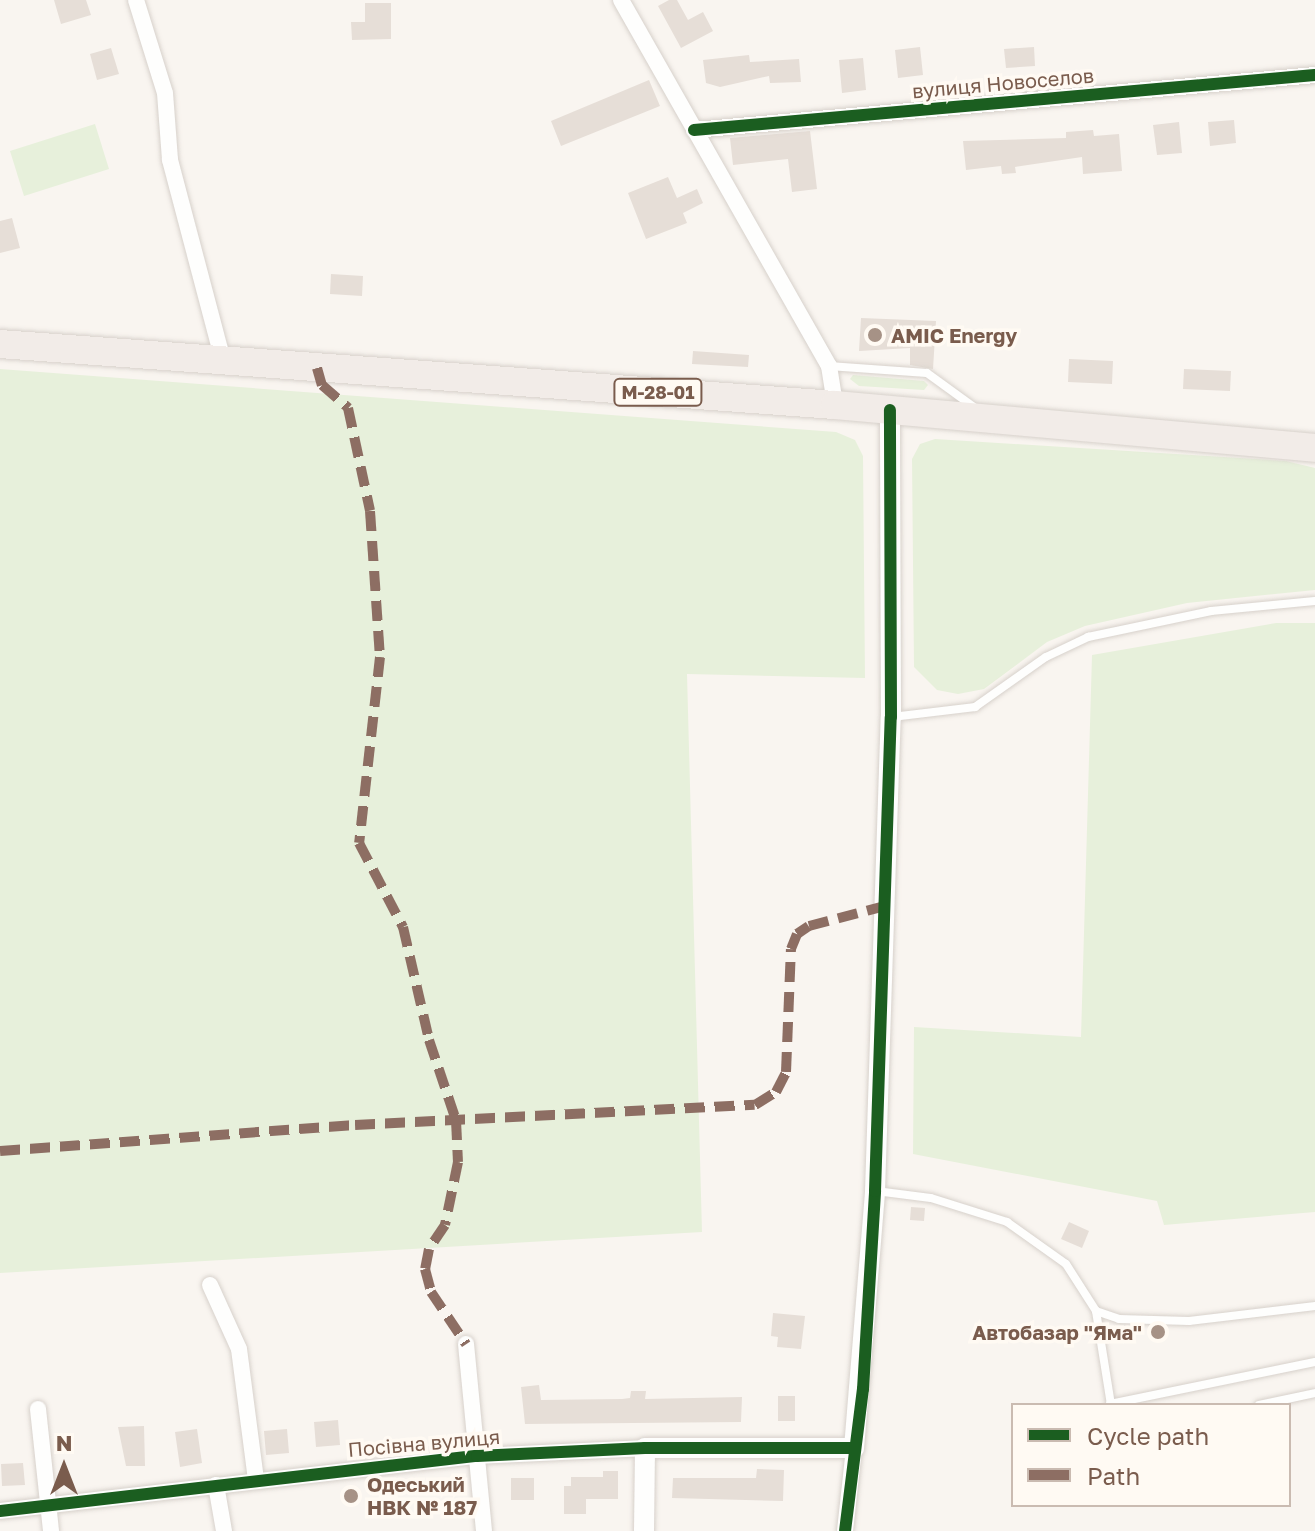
<!DOCTYPE html>
<meta charset="utf-8">
<style>
body{margin:0}
#map{position:relative;width:1315px;height:1531px;overflow:hidden;background:#f9f5f0;font-family:"Golos Text",sans-serif}
div>[style]{position:absolute}
[style*='--x']{left:calc(var(--x)*1px);top:calc(var(--y)*1px);width:calc(var(--w)*1px);rotate:calc(var(--a)*1deg)}
.green>*{inset:0;background:#e7f0db}
.building>*{inset:0;background:#e6ded7}
.roads{filter:drop-shadow(0 0 2px #d7d1cb) drop-shadow(0 0 2px #d7d1cb)}
.service>*{height:8px;margin:-4px;padding:0 4px;transform-origin:4px;border-radius:4px;background:#fefefd}
.minor>*{height:16px;margin:-8px;padding:0 8px;transform-origin:8px;border-radius:8px;background:#fefefd}
.tertiary>*{height:20px;margin:-10px;padding:0 10px;transform-origin:10px;border-radius:10px;background:#fefefd}
.trunk>*{height:28px;margin:-14px;padding:0 14px;transform-origin:14px;border-radius:14px;background:#f2ece8}
.quiet>*{height:10px;margin-top:-5px;transform-origin:0;background:repeating-linear-gradient(90deg,#8d6e63 0 20px,transparent 0 30px)}
.cycleway>*{height:12px;margin:-6px;padding:0 6px;transform-origin:6px;border-radius:6px;background:#1b5e20}
.dots>*{width:22px;height:22px;translate:-50% -50%;box-sizing:border-box;border:4px solid #fffaf3;border-radius:50%}
span{translate:-50% -50%;white-space:nowrap;text-align:center;line-height:1.15;-webkit-text-stroke:7px #fffaf3;paint-order:stroke}
.shield-label span{padding:2px 6px;background:#fffaf3;border:2px solid;border-radius:6px;-webkit-text-stroke-width:0}
.shield-label{font-size:18px;color:#7a5c4d;font-weight:700}
.street-label{font-size:20px;color:#7a5c4d}
.poi-label{font-size:20px;color:#7a5c4d;font-weight:700}
.left{translate:0 -50%;text-align:left}
.right{translate:-100% -50%;text-align:right}
.legend{position:absolute;left:1011px;top:1403px;width:280px;height:104px;box-sizing:border-box;background:#fffaf3;border:2px solid #cabbb1;margin:0;padding:10px 14px;list-style:none;font-size:24px;color:#7a5c4d}
.legend li{display:flex;align-items:center;gap:16px;height:40px}
.legend b{width:40px;border:2px solid #cabbb1}
.north{position:absolute;left:24px;top:1427px;width:80px;height:80px;-webkit-text-stroke:6px #fffaf3;paint-order:stroke;rotate:0deg;font-size:22px;font-weight:700;line-height:32px;text-align:center;color:#7a5c4d}
.north::after{content:'';display:block;margin:auto;width:28px;height:36px;background:#7a5c4d;clip-path:polygon(50% 0,100% 100%,50% 72%,0 100%)}
</style>
<div id="map">
<div class="green">
<i style="clip-path:polygon(95px 124px,109px 169px,24px 196px,10px 151px)"></i>
<i style="clip-path:polygon(0 369px,836px 432px,855px 440px,863px 456px,865px 678px,687px 674px,702px 1232px,0 1273px)"></i>
<i style="clip-path:polygon(853px 375px,924px 381px,928px 385px,924px 390px,859px 386px,850px 379px)"></i>
<i style="clip-path:polygon(935px 439px,1286px 461px,1315px 468px,1315px 590px,1187px 603px,1085px 626px,1047px 642px,984px 689px,958px 694px,937px 690px,914px 667px,912px 459px,920px 444px)"></i>
<i style="clip-path:polygon(1276px 623px,1315px 623px,1315px 1212px,1164px 1225px,1157px 1201px,913px 1154px,914px 1027px,1081px 1037px,1092px 655px)"></i>
</div>
<div class="building">
<i style="clip-path:polygon(54px 0,86px 0,91px 15px,61px 24px)"></i>
<i style="clip-path:polygon(669px 0,677px 0,688px 20px,703px 12px,713px 31px,681px 48px,658px 6px)"></i>
<i style="clip-path:polygon(365px 3px,391px 3px,391px 39px,352px 40px,351px 22px,365px 22px)"></i>
<i style="clip-path:polygon(920px 47px,923px 75px,898px 78px,895px 50px)"></i>
<i style="clip-path:polygon(1034px 47px,1035px 66px,1006px 68px,1004px 49px)"></i>
<i style="clip-path:polygon(111px 48px,119px 74px,97px 80px,90px 54px)"></i>
<i style="clip-path:polygon(749px 55px,750px 62px,799px 59px,801px 82px,770px 83px,769px 76px,720px 87px,706px 83px,703px 60px)"></i>
<i style="clip-path:polygon(863px 58px,866px 90px,842px 93px,839px 60px)"></i>
<i style="clip-path:polygon(649px 80px,660px 106px,561px 146px,551px 121px)"></i>
<i style="clip-path:polygon(1234px 120px,1236px 143px,1210px 146px,1208px 122px)"></i>
<i style="clip-path:polygon(1179px 122px,1182px 153px,1157px 155px,1153px 125px)"></i>
<i style="clip-path:polygon(1093px 130px,1094px 136px,1119px 134px,1122px 171px,1083px 174px,1082px 157px,1015px 167px,1016px 173px,1002px 174px,1001px 166px,966px 170px,963px 141px,1066px 138px,1066px 132px)"></i>
<i style="clip-path:polygon(810px 131px,817px 189px,792px 192px,788px 159px,733px 165px,730px 138px)"></i>
<i style="clip-path:polygon(668px 177px,677px 198px,697px 189px,703px 203px,683px 213px,687px 223px,646px 239px,628px 193px)"></i>
<i style="clip-path:polygon(12px 218px,20px 248px,0 253px,0 221px)"></i>
<i style="clip-path:polygon(331px 274px,363px 276px,362px 296px,330px 294px)"></i>
<i style="clip-path:polygon(861px 318px,936px 321px,933px 369px,910px 365px,910px 348px,859px 351px)"></i>
<i style="clip-path:polygon(693px 351px,749px 355px,748px 367px,692px 364px)"></i>
<i style="clip-path:polygon(1069px 359px,1113px 361px,1112px 384px,1068px 382px)"></i>
<i style="clip-path:polygon(1184px 369px,1231px 371px,1230px 391px,1183px 389px)"></i>
<i style="clip-path:polygon(911px 1207px,925px 1208px,924px 1221px,910px 1220px)"></i>
<i style="clip-path:polygon(1069px 1222px,1089px 1231px,1082px 1248px,1061px 1239px)"></i>
<i style="clip-path:polygon(773px 1313px,805px 1316px,801px 1349px,777px 1347px,778px 1337px,771px 1336px)"></i>
<i style="clip-path:polygon(539px 1385px,541px 1400px,622px 1399px,630px 1398px,631px 1391px,646px 1391px,645px 1399px,742px 1397px,741px 1422px,525px 1424px,521px 1387px)"></i>
<i style="clip-path:polygon(778px 1396px,795px 1396px,795px 1421px,778px 1421px)"></i>
<i style="clip-path:polygon(338px 1420px,340px 1445px,316px 1447px,314px 1422px)"></i>
<i style="clip-path:polygon(144px 1426px,145px 1466px,126px 1466px,118px 1427px)"></i>
<i style="clip-path:polygon(197px 1429px,202px 1463px,180px 1467px,175px 1432px)"></i>
<i style="clip-path:polygon(287px 1429px,289px 1453px,266px 1455px,264px 1431px)"></i>
<i style="clip-path:polygon(23px 1463px,25px 1485px,2px 1486px,1px 1464px)"></i>
<i style="clip-path:polygon(757px 1469px,784px 1470px,783px 1501px,672px 1498px,673px 1478px,756px 1478px)"></i>
<i style="clip-path:polygon(603px 1471px,618px 1471px,618px 1499px,586px 1499px,586px 1514px,564px 1514px,564px 1486px,571px 1486px,571px 1477px,603px 1477px)"></i>
<i style="clip-path:polygon(511px 1478px,534px 1478px,534px 1500px,511px 1500px)"></i>
</div>
<div class="roads">
<div class="service">
<i style="--x:829;--y:366;--w:98;--a:4.1"></i>
<i style="--x:927;--y:373;--w:63;--a:36"></i>
<i style="--x:892;--y:717;--w:84;--a:-6.9"></i>
<i style="--x:975;--y:707;--w:87;--a:-35.2"></i>
<i style="--x:1046;--y:657;--w:47;--a:-25.5"></i>
<i style="--x:1088;--y:637;--w:126;--a:-11.9"></i>
<i style="--x:1211;--y:611;--w:104;--a:-5.5"></i>
<i style="--x:876;--y:1191;--w:55;--a:7.3"></i>
<i style="--x:931;--y:1198;--w:80;--a:17.5"></i>
<i style="--x:1007;--y:1222;--w:72;--a:35.4"></i>
<i style="--x:1066;--y:1264;--w:56;--a:57.4"></i>
<i style="--x:1096;--y:1311;--w:95;--a:80.9"></i>
<i style="--x:1096;--y:1311;--w:24;--a:19"></i>
<i style="--x:1119;--y:1319;--w:70;--a:1.6"></i>
<i style="--x:1189;--y:1321;--w:127;--a:-6.8"></i>
<i style="--x:1110;--y:1404;--w:209;--a:-11.6"></i>
<i style="--x:1259;--y:1405;--w:57;--a:-12.1"></i>
</div>
<div class="minor">
<i style="--x:136;--y:0;--w:97;--a:72.7"></i>
<i style="--x:165;--y:93;--w:67;--a:85.7"></i>
<i style="--x:170;--y:160;--w:207;--a:75.2"></i>
<i style="--x:621;--y:0;--w:421;--a:60.4"></i>
<i style="--x:829;--y:366;--w:39;--a:81"></i>
<i style="--x:694;--y:130;--w:623;--a:-5.06"></i>
<i style="--x:210;--y:1285;--w:70;--a:65.6"></i>
<i style="--x:239;--y:1349;--w:132;--a:82.6"></i>
<i style="--x:466;--y:1344;--w:188;--a:84.5"></i>
<i style="--x:38;--y:1409;--w:123;--a:83.9"></i>
<i style="--x:216;--y:1485;--w:47;--a:80.1"></i>
<i style="--x:0;--y:1511;--w:480;--a:-6.6"></i>
<i style="--x:477;--y:1456;--w:168;--a:-2.7"></i>
<i style="--x:845;--y:1531;--w:83;--a:-83.8"></i>
</div>
<div class="tertiary">
<i style="--x:644;--y:1531;--w:83;--a:-89.3"></i>
<i style="--x:645;--y:1448;--w:209;--a:0"></i>
<i style="--x:854;--y:1448;--w:258;--a:-85.3"></i>
<i style="--x:875;--y:1191;--w:474;--a:-88.1"></i>
<i style="--x:891;--y:717;--w:307;--a:-90.2"></i>
</div>
<div class="trunk">
<i style="--x:0;--y:344;--w:837;--a:4.18"></i>
<i style="--x:835;--y:405;--w:482;--a:5.1"></i>
</div>
</div>
<div class="quiet">
<i style="--x:317;--y:368;--w:18;--a:74"></i>
<i style="--x:322;--y:385;--w:35;--a:41"></i>
<i style="--x:348;--y:408;--w:105;--a:77.9"></i>
<i style="--x:370;--y:511;--w:146;--a:86.1"></i>
<i style="--x:380;--y:657;--w:187;--a:96.4"></i>
<i style="--x:359;--y:843;--w:95;--a:62.4"></i>
<i style="--x:403;--y:927;--w:116;--a:77"></i>
<i style="--x:429;--y:1040;--w:84;--a:71.4"></i>
<i style="--x:456;--y:1120;--w:42;--a:87.3"></i>
<i style="--x:458;--y:1162;--w:64;--a:101.7"></i>
<i style="--x:445;--y:1225;--w:29;--a:124"></i>
<i style="--x:429;--y:1249;--w:20;--a:101"></i>
<i style="--x:425;--y:1269;--w:24;--a:75"></i>
<i style="--x:431;--y:1292;--w:63;--a:56.1"></i>
<i style="--x:0;--y:1151;--w:356;--a:-4.2"></i>
<i style="--x:355;--y:1125;--w:400;--a:-2.9"></i>
<i style="--x:755;--y:1105;--w:25;--a:-32"></i>
<i style="--x:776;--y:1092;--w:22;--a:-63"></i>
<i style="--x:786;--y:1072;--w:123;--a:-87.7"></i>
<i style="--x:791;--y:949;--w:16;--a:-68"></i>
<i style="--x:797;--y:934;--w:14;--a:-34"></i>
<i style="--x:809;--y:926;--w:79;--a:-14.7"></i>
</div>
<div class="cycleway">
<i style="--x:694;--y:130;--w:623;--a:-5.06"></i>
<i style="--x:0;--y:1511;--w:480;--a:-6.6"></i>
<i style="--x:477;--y:1456;--w:168;--a:-2.7"></i>
<i style="--x:645;--y:1448;--w:209;--a:0"></i>
<i style="--x:845;--y:1531;--w:143;--a:-82.8"></i>
<i style="--x:863;--y:1389;--w:198;--a:-86.5"></i>
<i style="--x:875;--y:1191;--w:474;--a:-88.1"></i>
<i style="--x:891;--y:717;--w:307;--a:-90.2"></i>
</div>
<div class="dots">
<i style="left:875px;top:335px;background:#a69286"></i>
<i style="left:1158px;top:1332px;background:#a69286"></i>
<i style="left:351px;top:1496px;background:#a69286"></i>
</div>
<div class="shield-label">
<span style="left:658px;top:392px">М-28-01</span>
</div>
<div class="street-label">
<span style="left:1003px;top:83px;rotate:-5deg">вулиця Новоселов</span>
<span style="left:424px;top:1443px;rotate:-5deg">Посівна вулиця</span>
</div>
<div class="poi-label">
<span class="left" style="left:891px;top:335px">AMIC Energy</span>
<span class="right" style="left:1142px;top:1332px">Автобазар "Яма"</span>
<span class="left" style="left:367px;top:1496px">Одеський<br>НВК № 187</span>
</div>
<ul class="legend">
<li><b style="height:10px;background:#1b5e20"></b>Cycle path</li>
<li><b style="height:10px;background:#8d6e63"></b>Path</li>
</ul>
<div class="north">N</div>
</div>
